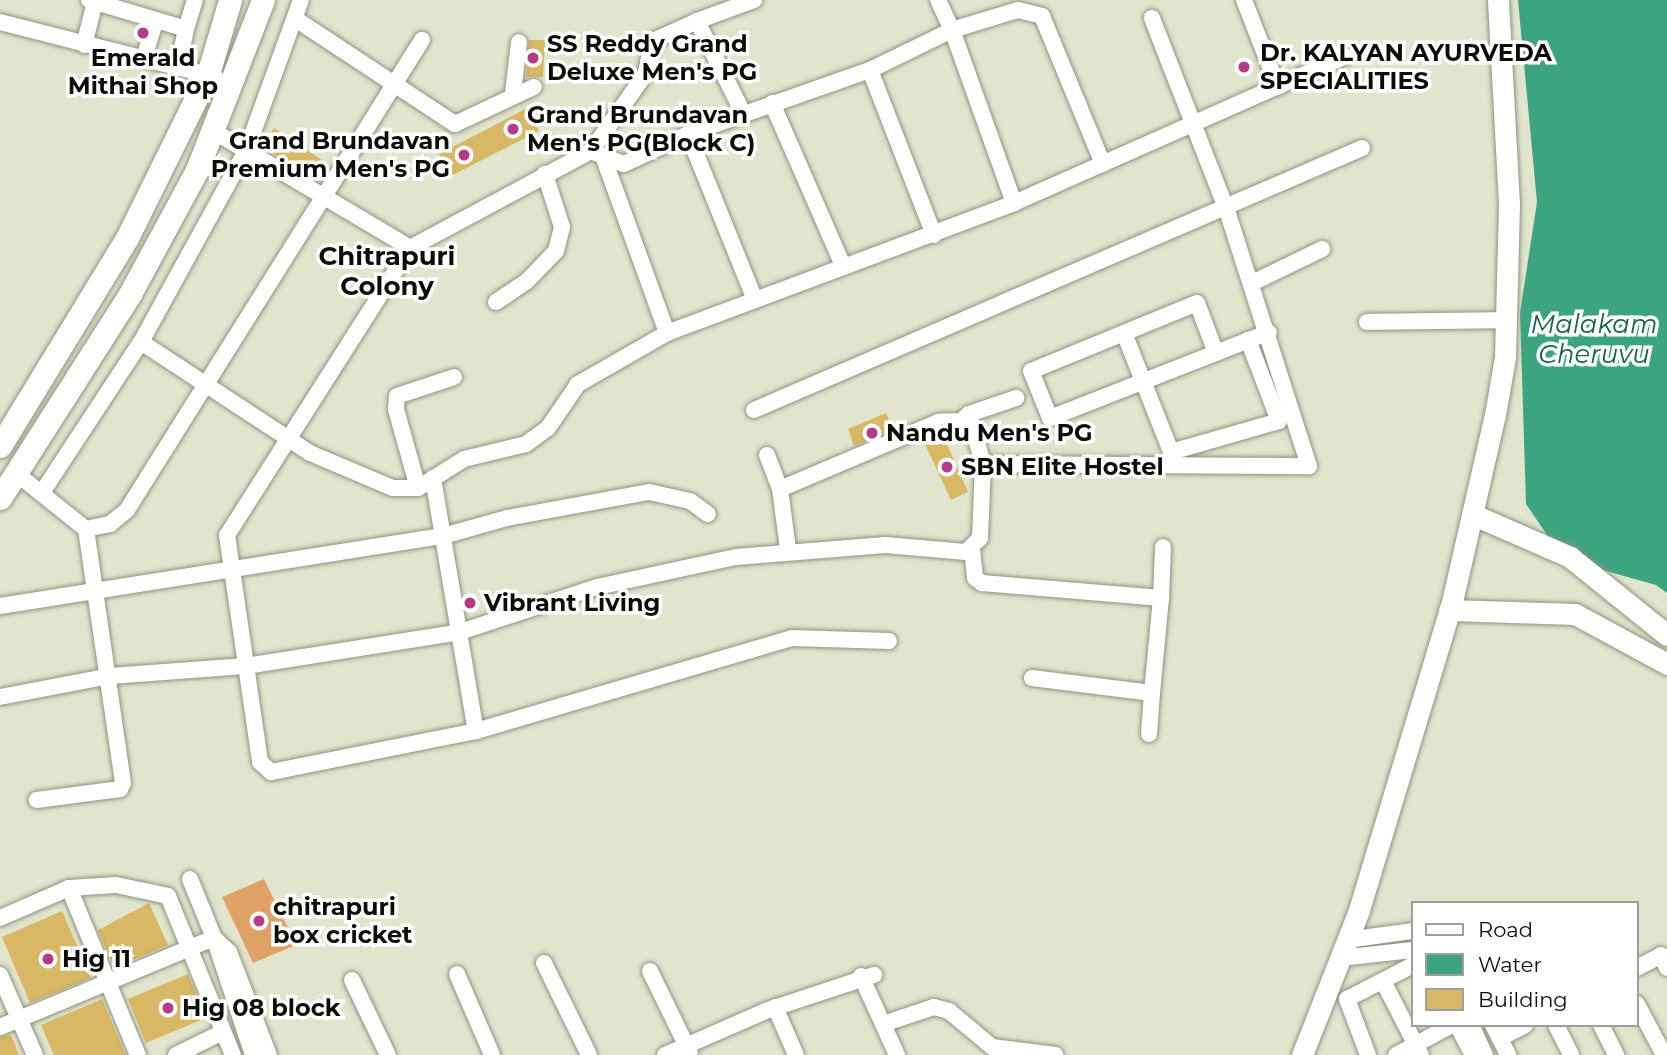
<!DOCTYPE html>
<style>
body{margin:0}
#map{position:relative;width:1667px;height:1055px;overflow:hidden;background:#e1e5ce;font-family:Montserrat,sans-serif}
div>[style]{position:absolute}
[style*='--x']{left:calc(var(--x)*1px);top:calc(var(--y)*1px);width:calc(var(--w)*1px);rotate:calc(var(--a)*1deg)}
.green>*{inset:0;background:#e0a167}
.water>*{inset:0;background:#3da480}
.building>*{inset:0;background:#d8b864}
.roads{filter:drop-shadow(0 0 2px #8f937d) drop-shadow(0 0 2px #8f937d)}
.minor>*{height:16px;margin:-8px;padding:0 8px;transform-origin:8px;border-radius:8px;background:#fff}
.tertiary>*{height:21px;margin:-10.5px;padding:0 10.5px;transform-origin:10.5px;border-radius:10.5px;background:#fff}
.secondary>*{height:23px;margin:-11.5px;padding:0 11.5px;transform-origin:11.5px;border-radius:11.5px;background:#fff}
.dots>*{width:19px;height:19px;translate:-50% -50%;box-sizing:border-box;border:4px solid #fff;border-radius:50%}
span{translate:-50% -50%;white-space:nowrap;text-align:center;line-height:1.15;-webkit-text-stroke:7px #fff;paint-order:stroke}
.poi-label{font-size:24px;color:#0c0d06;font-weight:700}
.left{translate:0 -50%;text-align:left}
.right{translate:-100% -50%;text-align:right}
.neighbourhood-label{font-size:26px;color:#0c0d06;font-weight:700}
.water-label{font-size:26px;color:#17644b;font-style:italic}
.legend{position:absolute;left:1411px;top:901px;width:228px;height:126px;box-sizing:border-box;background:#fff;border:2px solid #9e9e9b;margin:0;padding:9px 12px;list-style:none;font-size:21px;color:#0c0d06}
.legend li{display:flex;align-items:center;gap:14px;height:35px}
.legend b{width:35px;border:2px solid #9e9e9b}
</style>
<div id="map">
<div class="green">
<i style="clip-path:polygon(264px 879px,296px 945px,253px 963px,222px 897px)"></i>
</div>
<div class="water">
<i style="clip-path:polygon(1518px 0,1667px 0,1667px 593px,1656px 585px,1592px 567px,1554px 545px,1526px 504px,1520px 313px,1537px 202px)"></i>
</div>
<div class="building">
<i style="clip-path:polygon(529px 40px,545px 40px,543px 77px,526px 77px)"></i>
<i style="clip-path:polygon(527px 108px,539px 131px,451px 176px,439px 154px)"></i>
<i style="clip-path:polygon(274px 128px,322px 160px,311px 177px,262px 146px)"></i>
<i style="clip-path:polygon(886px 413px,893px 430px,854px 446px,848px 429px)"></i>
<i style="clip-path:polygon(943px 435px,968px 492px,951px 500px,924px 442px)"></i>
<i style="clip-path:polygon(149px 903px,168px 945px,114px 968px,98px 930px)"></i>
<i style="clip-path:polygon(62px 911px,91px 978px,30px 1003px,2px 937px)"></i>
<i style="clip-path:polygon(188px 974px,206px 1018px,146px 1043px,128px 999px)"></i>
<i style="clip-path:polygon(102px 999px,126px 1055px,54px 1055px,41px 1025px)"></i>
<i style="clip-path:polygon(9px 1035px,12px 1037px,19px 1055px,0 1055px,0 1037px)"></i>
</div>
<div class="roads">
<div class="minor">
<i style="--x:89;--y:0;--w:101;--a:16.6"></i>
<i style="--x:186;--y:29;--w:30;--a:-73"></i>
<i style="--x:1244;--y:0;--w:93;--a:68.7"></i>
<i style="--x:297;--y:20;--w:189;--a:33.4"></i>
<i style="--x:455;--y:124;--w:87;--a:-25.1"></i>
<i style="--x:697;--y:21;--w:61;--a:-20.2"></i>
<i style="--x:0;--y:22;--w:222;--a:14.3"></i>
<i style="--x:84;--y:45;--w:44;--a:-75.7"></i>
<i style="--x:144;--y:58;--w:39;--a:-73"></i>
<i style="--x:178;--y:67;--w:39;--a:-78"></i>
<i style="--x:870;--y:70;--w:177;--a:68.8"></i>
<i style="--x:513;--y:93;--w:51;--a:-83.3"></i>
<i style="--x:772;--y:103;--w:175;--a:66.4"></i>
<i style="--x:215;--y:132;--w:227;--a:30.7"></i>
<i style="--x:410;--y:248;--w:205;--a:-28.2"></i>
<i style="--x:591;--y:151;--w:35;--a:22"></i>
<i style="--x:624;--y:164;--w:71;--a:-25.1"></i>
<i style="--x:688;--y:134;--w:193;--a:-19.4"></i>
<i style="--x:870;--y:70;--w:91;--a:-26"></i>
<i style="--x:952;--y:30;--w:33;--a:-115"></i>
<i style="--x:688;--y:134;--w:179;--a:68"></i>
<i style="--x:591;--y:151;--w:95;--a:-54.8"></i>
<i style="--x:646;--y:73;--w:33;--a:-78"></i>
<i style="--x:653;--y:41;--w:48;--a:-24.4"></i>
<i style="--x:697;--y:21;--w:105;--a:63.4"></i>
<i style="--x:603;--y:156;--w:188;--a:70.1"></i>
<i style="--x:1014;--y:203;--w:184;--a:-109.7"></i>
<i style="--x:952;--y:30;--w:69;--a:-16.9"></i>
<i style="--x:1018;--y:10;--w:25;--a:14"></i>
<i style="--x:1042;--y:16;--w:160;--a:67.6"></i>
<i style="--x:410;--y:248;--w:340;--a:122.5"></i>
<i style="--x:227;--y:535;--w:229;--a:81.7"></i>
<i style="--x:260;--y:762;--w:15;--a:42"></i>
<i style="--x:271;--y:772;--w:209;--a:-11.3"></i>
<i style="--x:476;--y:731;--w:329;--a:-16.4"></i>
<i style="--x:792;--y:638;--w:97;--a:1.8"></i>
<i style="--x:1252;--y:283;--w:78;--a:-25.9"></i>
<i style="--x:496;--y:302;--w:36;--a:-34"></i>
<i style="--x:526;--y:282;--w:43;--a:-45.9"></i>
<i style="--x:556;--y:251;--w:25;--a:-76"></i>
<i style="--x:562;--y:227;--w:56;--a:-107.8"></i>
<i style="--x:1367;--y:322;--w:140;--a:-0.8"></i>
<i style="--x:1124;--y:333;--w:128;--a:68.4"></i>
<i style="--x:1171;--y:452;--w:112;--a:-16"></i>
<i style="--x:1279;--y:421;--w:87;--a:-110.9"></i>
<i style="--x:141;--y:342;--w:202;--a:33.3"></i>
<i style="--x:310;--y:453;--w:90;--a:22.9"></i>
<i style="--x:393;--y:488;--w:25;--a:0"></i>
<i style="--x:418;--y:488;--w:54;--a:-32.2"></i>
<i style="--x:464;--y:459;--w:64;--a:-13.6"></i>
<i style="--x:526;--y:444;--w:27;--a:-36"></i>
<i style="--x:548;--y:428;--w:53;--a:-55.7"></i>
<i style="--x:578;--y:384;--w:103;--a:-29.8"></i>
<i style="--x:667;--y:333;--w:371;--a:-20.5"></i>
<i style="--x:1014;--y:203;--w:362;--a:-23.9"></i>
<i style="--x:1216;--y:353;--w:53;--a:-110.8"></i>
<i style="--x:1197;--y:303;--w:179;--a:157.7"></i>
<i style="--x:1031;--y:371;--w:51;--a:68"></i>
<i style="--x:1050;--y:418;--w:235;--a:-21.4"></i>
<i style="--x:754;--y:410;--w:662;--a:-23.31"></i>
<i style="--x:969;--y:414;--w:50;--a:-18.8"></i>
<i style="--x:767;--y:455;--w:36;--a:69"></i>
<i style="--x:780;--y:489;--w:61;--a:82.4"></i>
<i style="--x:983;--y:464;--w:326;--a:0.4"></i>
<i style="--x:1309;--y:466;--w:271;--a:-107.8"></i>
<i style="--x:1226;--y:208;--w:204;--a:-111.3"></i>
<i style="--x:17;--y:474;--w:88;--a:38.6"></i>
<i style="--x:86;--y:529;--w:257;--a:81.7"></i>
<i style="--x:123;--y:783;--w:7;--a:117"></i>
<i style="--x:120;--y:789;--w:84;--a:172.5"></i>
<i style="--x:433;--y:478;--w:257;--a:80.4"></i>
<i style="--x:418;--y:488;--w:82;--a:-105.6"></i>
<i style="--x:396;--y:409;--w:13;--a:-86"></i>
<i style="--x:397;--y:396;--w:60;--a:-18.4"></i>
<i style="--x:43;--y:491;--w:178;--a:-56.7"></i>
<i style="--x:141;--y:342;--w:220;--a:-61.2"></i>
<i style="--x:247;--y:149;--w:158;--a:-70.1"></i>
<i style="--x:86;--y:529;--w:25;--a:-12"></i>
<i style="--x:110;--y:524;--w:22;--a:-39"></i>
<i style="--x:127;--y:510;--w:555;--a:-57.89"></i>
<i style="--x:972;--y:549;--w:29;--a:84"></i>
<i style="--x:975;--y:578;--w:9;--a:36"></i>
<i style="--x:982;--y:583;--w:180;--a:4.8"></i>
<i style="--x:1161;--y:598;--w:95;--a:95.4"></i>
<i style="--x:1152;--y:693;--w:121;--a:-172.9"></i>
<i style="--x:1161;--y:598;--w:51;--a:-87.8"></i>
<i style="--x:0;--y:606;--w:448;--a:-9"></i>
<i style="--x:443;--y:536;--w:66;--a:-15.7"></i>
<i style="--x:507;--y:518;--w:144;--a:-10.4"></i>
<i style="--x:649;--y:492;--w:42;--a:12.4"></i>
<i style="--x:690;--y:501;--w:22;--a:36"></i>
<i style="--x:0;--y:697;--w:112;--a:-10.8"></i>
<i style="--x:110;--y:676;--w:136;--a:-4.2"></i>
<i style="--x:246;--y:666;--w:217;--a:-9"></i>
<i style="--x:460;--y:632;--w:144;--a:-18.2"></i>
<i style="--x:597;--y:587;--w:142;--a:-12.2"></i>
<i style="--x:736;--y:557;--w:150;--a:-4.6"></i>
<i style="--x:886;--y:545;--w:80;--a:5"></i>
<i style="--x:966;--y:552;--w:20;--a:-45"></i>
<i style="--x:980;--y:538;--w:74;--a:-87.7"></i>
<i style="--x:983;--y:464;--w:52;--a:-105.6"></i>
<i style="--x:969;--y:414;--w:11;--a:139"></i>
<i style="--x:961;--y:421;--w:23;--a:178"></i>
<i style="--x:938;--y:422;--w:172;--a:157"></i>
<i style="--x:1149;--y:734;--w:41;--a:-85.8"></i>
<i style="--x:190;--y:879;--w:64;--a:67.9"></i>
<i style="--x:214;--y:938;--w:21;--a:43"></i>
<i style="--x:229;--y:952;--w:110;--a:68.8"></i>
<i style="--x:69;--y:888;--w:181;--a:67.6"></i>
<i style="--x:0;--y:918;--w:75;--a:-23.5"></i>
<i style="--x:69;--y:888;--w:47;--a:-3.7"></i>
<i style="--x:116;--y:885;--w:53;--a:11.9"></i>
<i style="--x:168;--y:896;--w:172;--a:67.8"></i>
<i style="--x:214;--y:938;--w:123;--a:71.6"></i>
<i style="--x:1347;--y:940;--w:67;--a:-7.8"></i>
<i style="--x:1340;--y:958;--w:73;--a:-6.3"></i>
<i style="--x:544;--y:963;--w:102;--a:63.9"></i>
<i style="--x:1637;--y:968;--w:27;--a:-28"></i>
<i style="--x:1661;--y:955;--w:14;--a:65"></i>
<i style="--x:650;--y:971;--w:91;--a:64"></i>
<i style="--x:457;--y:974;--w:88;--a:66.6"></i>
<i style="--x:0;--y:975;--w:87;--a:66.4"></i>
<i style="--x:861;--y:976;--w:87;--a:65.5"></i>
<i style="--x:352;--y:980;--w:83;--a:64.4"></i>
<i style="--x:1383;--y:981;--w:83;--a:62.8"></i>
<i style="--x:1637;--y:1004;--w:58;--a:62.1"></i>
<i style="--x:775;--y:1007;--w:52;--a:66.4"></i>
<i style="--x:883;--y:1024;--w:54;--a:-18.4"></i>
<i style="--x:934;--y:1007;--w:16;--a:15"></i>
<i style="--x:949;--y:1011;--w:56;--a:39.9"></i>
<i style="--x:992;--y:1047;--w:64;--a:7.2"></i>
<i style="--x:1457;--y:1025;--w:34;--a:62"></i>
<i style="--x:1471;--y:1025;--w:33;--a:65"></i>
<i style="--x:1493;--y:1025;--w:34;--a:63"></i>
<i style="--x:1556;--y:1025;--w:34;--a:63"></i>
<i style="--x:1601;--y:1025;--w:34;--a:63"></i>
<i style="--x:0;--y:1027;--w:232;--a:-22.6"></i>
<i style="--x:1500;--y:1038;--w:28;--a:-27"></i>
<i style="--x:176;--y:1055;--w:52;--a:-26.1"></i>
<i style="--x:665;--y:1055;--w:112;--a:-23.6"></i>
<i style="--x:768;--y:1010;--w:112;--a:-18.3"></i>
<i style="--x:1368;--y:1055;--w:60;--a:-110.6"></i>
<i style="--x:1347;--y:999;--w:74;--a:-27.3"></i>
<i style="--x:1396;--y:1055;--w:64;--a:-28.2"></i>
</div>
<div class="tertiary">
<i style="--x:1474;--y:515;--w:105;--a:23.6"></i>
<i style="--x:1570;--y:557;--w:124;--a:38.8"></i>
<i style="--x:1449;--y:610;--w:126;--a:1.8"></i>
<i style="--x:1575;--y:614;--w:105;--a:28.5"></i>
<i style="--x:1302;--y:1055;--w:156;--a:-68.5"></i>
<i style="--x:1359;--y:910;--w:322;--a:-73.2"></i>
<i style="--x:1452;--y:602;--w:192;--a:-77.1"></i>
<i style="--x:1495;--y:415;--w:59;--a:-80.2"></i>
<i style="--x:1505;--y:357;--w:153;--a:-88.5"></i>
<i style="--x:1509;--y:204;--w:204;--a:-93.1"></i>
</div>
<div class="secondary">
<i style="--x:0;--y:446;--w:244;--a:-58.6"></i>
<i style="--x:127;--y:238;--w:183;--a:-63.7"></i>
<i style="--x:208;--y:74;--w:77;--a:-73.4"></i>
<i style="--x:0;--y:498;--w:244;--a:-57.5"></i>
<i style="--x:131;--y:292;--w:139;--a:-61.6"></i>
<i style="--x:197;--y:170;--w:182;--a:-68.8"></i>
</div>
</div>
<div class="dots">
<i style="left:143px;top:33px;background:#b73a89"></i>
<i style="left:533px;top:58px;background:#b73a89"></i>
<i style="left:1244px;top:67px;background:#b73a89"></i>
<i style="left:513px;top:129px;background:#b73a89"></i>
<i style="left:464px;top:155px;background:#b73a89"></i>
<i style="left:872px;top:433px;background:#b73a89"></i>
<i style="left:947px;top:467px;background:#b73a89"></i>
<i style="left:470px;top:603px;background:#b73a89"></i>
<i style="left:259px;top:921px;background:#b73a89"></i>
<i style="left:48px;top:959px;background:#b73a89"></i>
<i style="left:168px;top:1008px;background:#b73a89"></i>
</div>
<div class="poi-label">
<span class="left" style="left:547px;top:58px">SS Reddy Grand<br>Deluxe Men's PG</span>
<span class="left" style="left:1260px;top:67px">Dr. KALYAN AYURVEDA<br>SPECIALITIES</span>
<span style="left:143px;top:72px">Emerald<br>Mithai Shop</span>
<span class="left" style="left:527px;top:129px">Grand Brundavan<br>Men's PG(Block C)</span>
<span class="right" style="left:450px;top:155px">Grand Brundavan<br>Premium Men's PG</span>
<span class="left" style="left:886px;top:433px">Nandu Men's PG</span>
<span class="left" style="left:961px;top:467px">SBN Elite Hostel</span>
<span class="left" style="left:484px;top:603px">Vibrant Living</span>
<span class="left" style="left:273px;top:921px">chitrapuri<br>box cricket</span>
<span class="left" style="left:62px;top:959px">Hig 11</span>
<span class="left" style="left:182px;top:1008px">Hig 08 block</span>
</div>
<div class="neighbourhood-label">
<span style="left:387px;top:272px">Chitrapuri<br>Colony</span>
</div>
<div class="water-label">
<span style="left:1594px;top:340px">Malakam<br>Cheruvu</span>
</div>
<ul class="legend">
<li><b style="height:9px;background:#fff"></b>Road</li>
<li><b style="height:19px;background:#3da480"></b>Water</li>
<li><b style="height:19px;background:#d8b864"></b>Building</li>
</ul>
</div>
